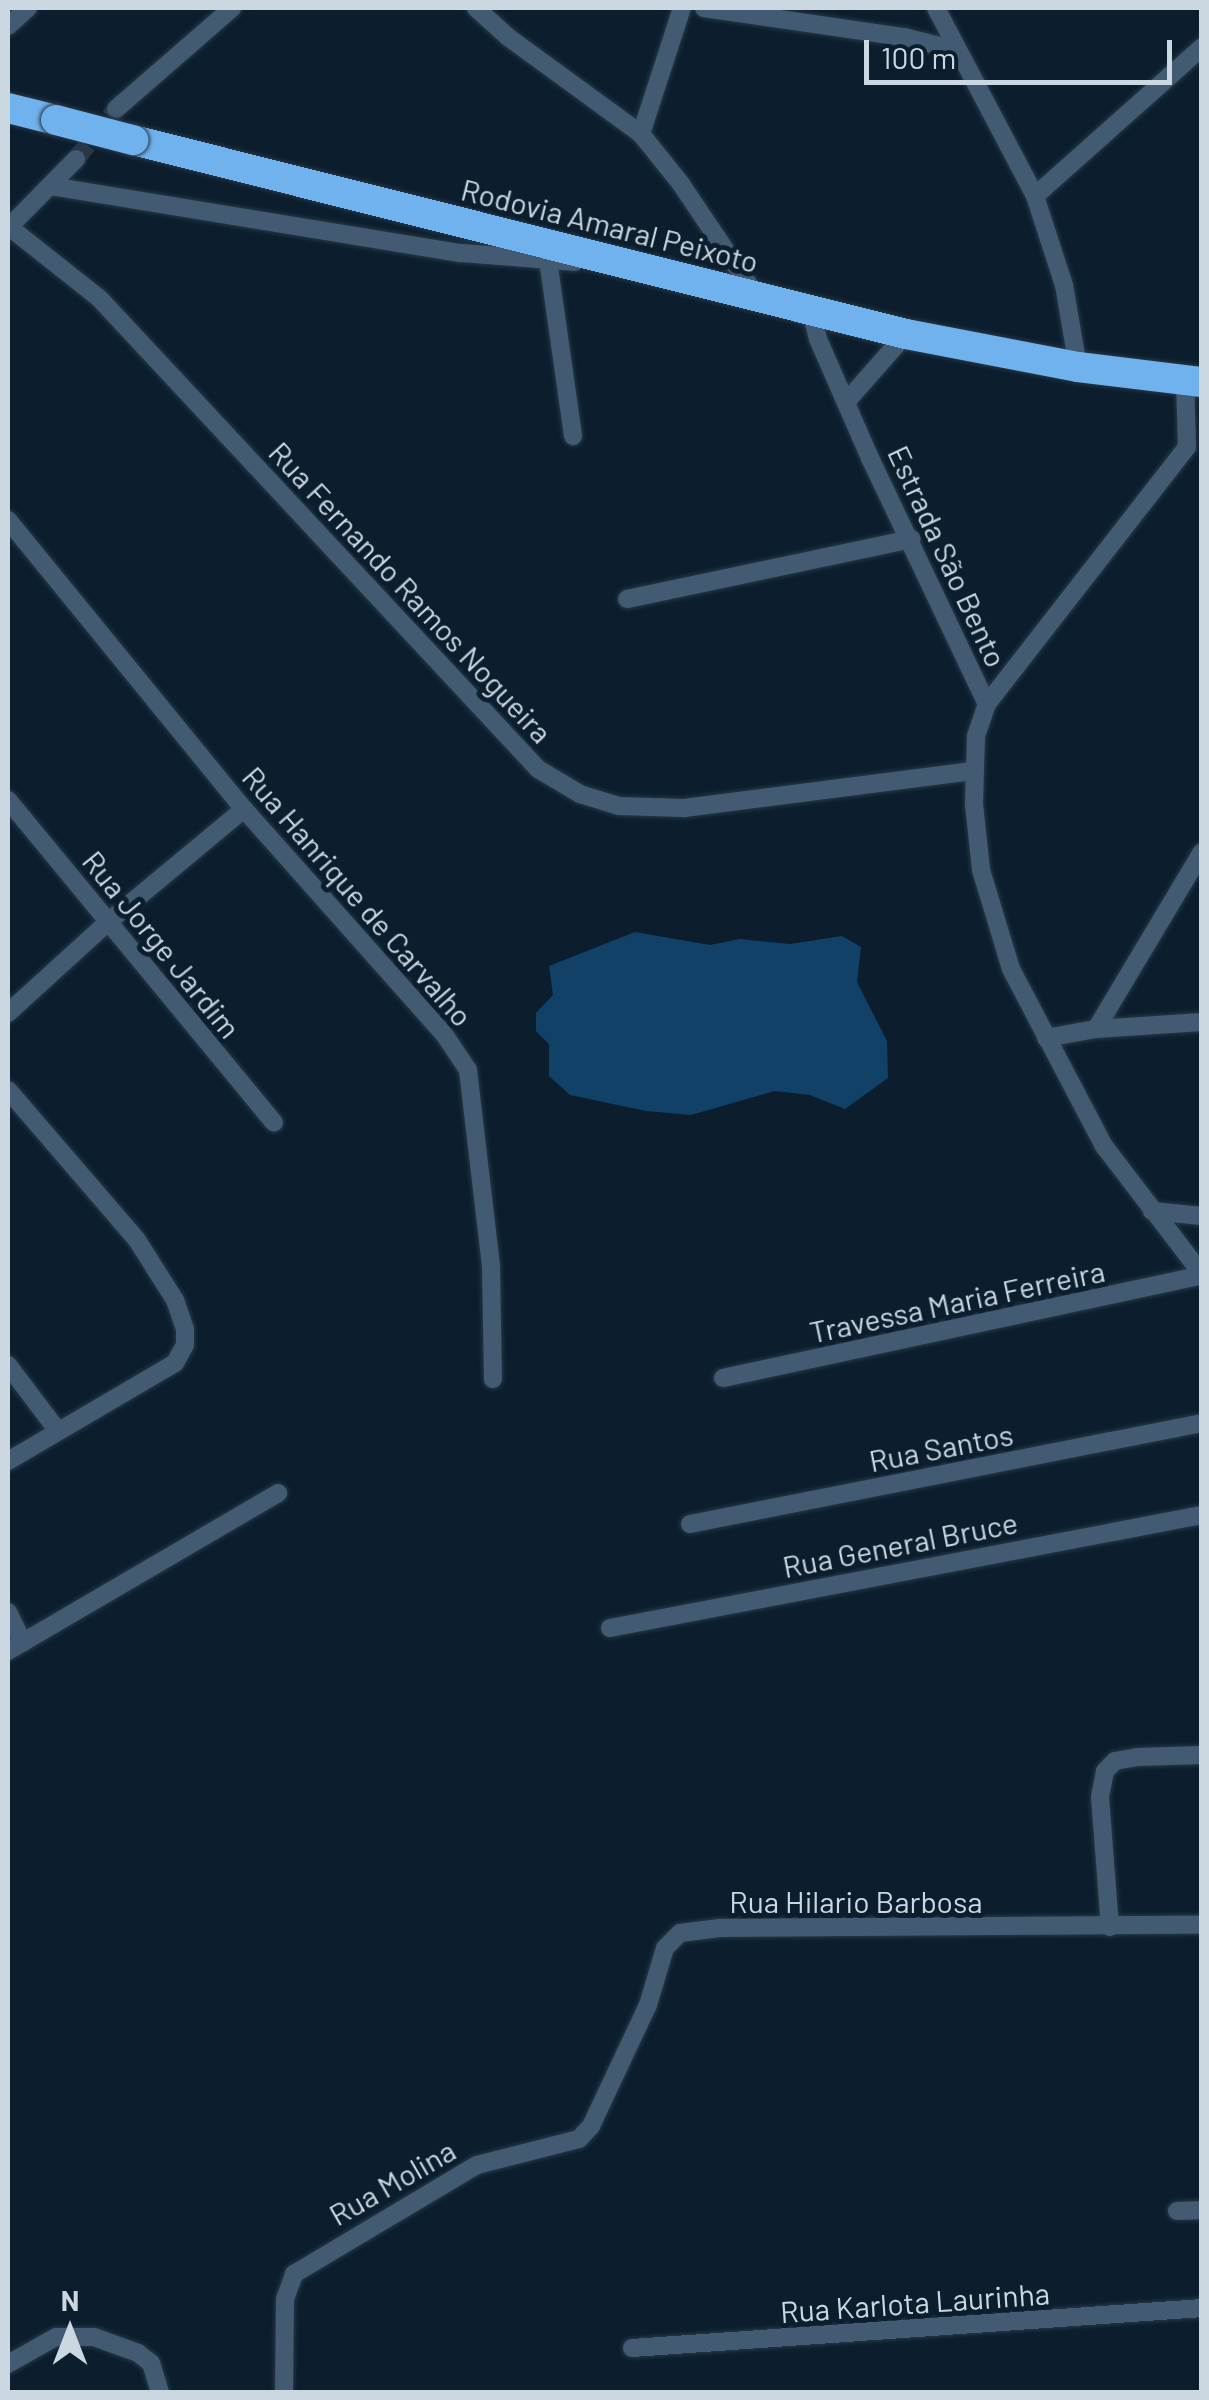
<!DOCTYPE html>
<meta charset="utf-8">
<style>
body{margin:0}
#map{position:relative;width:1209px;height:2400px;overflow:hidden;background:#0c1e2e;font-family:Barlow,sans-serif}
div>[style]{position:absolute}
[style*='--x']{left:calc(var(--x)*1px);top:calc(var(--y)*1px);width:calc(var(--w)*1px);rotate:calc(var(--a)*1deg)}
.green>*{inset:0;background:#114167}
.street-tunnel>*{height:18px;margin-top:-9px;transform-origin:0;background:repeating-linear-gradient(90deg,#293a49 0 18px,transparent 0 27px)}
.roads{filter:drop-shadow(0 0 2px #273847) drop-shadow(0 0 2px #273847)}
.street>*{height:18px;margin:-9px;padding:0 9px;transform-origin:9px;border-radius:9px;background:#425b72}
.highway>*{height:30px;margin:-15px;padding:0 15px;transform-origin:15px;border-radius:15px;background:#70b2ed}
.bridges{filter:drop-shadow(0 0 2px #273847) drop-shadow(0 0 2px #273847)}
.highway-bridge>*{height:30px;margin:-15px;padding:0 15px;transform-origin:15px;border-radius:15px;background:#70b2ed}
span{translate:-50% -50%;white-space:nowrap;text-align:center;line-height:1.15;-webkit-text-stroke:10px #0c1e2e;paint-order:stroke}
.street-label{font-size:30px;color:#cbd7e1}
.frame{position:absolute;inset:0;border:10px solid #cbd7e1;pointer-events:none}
.north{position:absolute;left:20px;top:2280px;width:100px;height:100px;-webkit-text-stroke:8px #0c1e2e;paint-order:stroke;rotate:0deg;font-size:28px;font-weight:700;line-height:40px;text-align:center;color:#cbd7e1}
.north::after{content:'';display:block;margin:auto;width:35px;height:45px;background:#cbd7e1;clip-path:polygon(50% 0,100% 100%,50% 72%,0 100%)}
.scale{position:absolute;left:864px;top:40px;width:308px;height:45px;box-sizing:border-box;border:5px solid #cbd7e1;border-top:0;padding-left:12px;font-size:30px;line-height:35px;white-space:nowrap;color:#cbd7e1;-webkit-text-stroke:8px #0c1e2e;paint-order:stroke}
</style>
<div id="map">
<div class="green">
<i style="clip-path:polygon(635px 932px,710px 945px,740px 939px,790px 944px,842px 936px,861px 947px,857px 982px,887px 1041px,888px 1078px,845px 1109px,810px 1095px,774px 1091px,691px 1115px,646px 1111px,570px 1095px,549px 1076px,549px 1044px,536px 1031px,536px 1013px,553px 995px,549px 966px)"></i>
</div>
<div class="street-tunnel">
<i style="--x:76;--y:159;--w:64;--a:-51.3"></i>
</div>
<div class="roads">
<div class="street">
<i style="--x:476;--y:8;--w:43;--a:42.2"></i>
<i style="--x:508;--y:37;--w:165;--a:36.1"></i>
<i style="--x:641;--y:134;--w:64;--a:51.3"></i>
<i style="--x:681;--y:184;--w:133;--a:56.1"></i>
<i style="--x:704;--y:8;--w:202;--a:8.3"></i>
<i style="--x:904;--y:37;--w:53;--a:14.3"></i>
<i style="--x:936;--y:8;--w:212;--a:62.2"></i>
<i style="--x:1035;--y:196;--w:94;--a:72"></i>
<i style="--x:1064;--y:285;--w:83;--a:80.3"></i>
<i style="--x:8;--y:26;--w:27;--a:-42"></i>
<i style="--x:116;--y:109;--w:154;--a:-41"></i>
<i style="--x:641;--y:134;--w:133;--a:-72"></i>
<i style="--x:51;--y:186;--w:415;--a:9.3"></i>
<i style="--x:461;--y:253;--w:114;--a:4.5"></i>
<i style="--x:1035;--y:196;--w:224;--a:-41.7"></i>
<i style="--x:8;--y:226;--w:116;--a:38.4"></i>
<i style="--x:99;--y:298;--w:644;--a:47.01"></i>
<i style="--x:538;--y:769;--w:49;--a:30.8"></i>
<i style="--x:580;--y:794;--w:41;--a:17.1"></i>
<i style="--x:619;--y:806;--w:65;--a:1.8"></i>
<i style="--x:684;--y:808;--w:291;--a:-7.3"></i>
<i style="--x:8;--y:228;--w:97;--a:-45.4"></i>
<i style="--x:548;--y:260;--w:178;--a:81.9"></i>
<i style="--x:811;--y:311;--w:29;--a:76"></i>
<i style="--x:818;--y:339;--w:130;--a:66.4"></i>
<i style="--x:870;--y:458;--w:272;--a:64.6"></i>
<i style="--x:1185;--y:380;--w:67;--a:88.3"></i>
<i style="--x:1187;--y:447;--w:326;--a:127.9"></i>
<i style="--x:987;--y:704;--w:34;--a:109"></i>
<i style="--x:976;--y:736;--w:68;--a:91.7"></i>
<i style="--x:974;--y:804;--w:66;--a:83.9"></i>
<i style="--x:981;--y:870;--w:103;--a:73.1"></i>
<i style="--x:1011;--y:969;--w:200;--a:62.3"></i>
<i style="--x:1104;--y:1146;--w:161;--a:52.6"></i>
<i style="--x:846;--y:402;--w:91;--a:-48.6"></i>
<i style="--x:8;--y:520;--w:373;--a:50.8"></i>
<i style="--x:244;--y:809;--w:301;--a:48.4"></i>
<i style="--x:444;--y:1034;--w:43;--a:56.3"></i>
<i style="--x:468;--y:1070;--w:197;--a:83.3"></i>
<i style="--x:491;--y:1266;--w:113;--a:89"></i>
<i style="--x:627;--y:599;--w:291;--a:-11.9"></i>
<i style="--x:8;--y:800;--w:418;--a:50.5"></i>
<i style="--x:8;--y:1013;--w:135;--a:-42.3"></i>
<i style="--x:108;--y:922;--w:177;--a:-39.7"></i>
<i style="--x:1096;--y:1029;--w:206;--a:-59.1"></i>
<i style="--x:1046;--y:1038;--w:51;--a:-10.2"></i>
<i style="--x:1096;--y:1029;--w:106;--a:-3.8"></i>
<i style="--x:8;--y:1090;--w:198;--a:49.3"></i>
<i style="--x:137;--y:1240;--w:71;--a:57.7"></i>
<i style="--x:175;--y:1300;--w:31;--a:71"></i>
<i style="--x:185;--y:1329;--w:16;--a:90"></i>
<i style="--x:185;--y:1345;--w:21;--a:119"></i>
<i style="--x:175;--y:1363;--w:194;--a:149.6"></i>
<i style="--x:1152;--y:1211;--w:50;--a:5.7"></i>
<i style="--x:8;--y:1365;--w:83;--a:52.9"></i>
<i style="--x:723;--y:1378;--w:490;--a:-12.1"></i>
<i style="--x:690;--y:1524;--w:522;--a:-11.16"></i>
<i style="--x:8;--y:1612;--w:34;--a:64"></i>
<i style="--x:610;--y:1628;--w:603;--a:-10.81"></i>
<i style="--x:8;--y:1651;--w:313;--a:-30.3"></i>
<i style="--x:1110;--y:1927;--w:130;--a:-94.4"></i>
<i style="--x:1100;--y:1797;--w:26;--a:-79"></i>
<i style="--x:1105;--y:1771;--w:14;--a:-45"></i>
<i style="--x:1115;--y:1761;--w:23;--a:-10"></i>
<i style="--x:1138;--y:1757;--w:64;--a:-1.8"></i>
<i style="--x:1177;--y:2211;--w:25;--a:-2"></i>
<i style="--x:632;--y:2348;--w:571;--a:-4.01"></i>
<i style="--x:8;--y:2364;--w:55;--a:-29.4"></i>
<i style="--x:56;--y:2337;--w:38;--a:0"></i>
<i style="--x:94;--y:2337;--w:47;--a:20"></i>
<i style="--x:138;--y:2353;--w:16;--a:38"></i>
<i style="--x:151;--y:2363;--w:30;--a:73"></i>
<i style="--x:284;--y:2392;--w:93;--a:-89.4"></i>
<i style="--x:285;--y:2299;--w:27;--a:-70"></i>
<i style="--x:294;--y:2274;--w:213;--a:-30.8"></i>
<i style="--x:477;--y:2165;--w:105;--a:-14.3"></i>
<i style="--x:579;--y:2139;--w:18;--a:-47"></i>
<i style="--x:591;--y:2126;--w:134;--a:-64.8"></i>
<i style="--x:648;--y:2005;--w:59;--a:-73.4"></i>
<i style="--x:665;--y:1948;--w:21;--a:-45"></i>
<i style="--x:680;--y:1933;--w:40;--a:-7.1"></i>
<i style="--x:720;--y:1928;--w:482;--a:-0.4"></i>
</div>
<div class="highway">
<i style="--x:8;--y:108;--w:49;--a:14"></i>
<i style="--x:133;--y:140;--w:797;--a:14.09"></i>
<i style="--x:906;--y:334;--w:175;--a:10.9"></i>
<i style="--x:1078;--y:367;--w:125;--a:6.9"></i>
</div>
</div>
<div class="bridges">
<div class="highway-bridge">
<i style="--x:56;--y:120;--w:80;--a:14.6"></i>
</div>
</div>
<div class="street-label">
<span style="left:610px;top:225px;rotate:14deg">Rodovia Amaral Peixoto</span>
<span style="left:948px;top:556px;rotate:65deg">Estrada São Bento</span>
<span style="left:411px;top:592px;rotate:47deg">Rua Fernando Ramos Nogueira</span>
<span style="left:358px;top:896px;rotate:49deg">Rua Hanrique de Carvalho</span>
<span style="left:162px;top:944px;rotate:51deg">Rua Jorge Jardim</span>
<span style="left:957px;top:1301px;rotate:-12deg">Travessa Maria Ferreira</span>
<span style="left:941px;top:1447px;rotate:-11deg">Rua Santos</span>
<span style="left:900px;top:1544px;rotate:-11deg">Rua General Bruce</span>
<span style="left:856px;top:1901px">Rua Hilario Barbosa</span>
<span style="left:392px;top:2182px;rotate:-30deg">Rua Molina</span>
<span style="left:915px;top:2302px;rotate:-4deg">Rua Karlota Laurinha</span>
</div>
<div class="frame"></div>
<div class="north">N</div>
<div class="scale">100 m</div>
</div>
